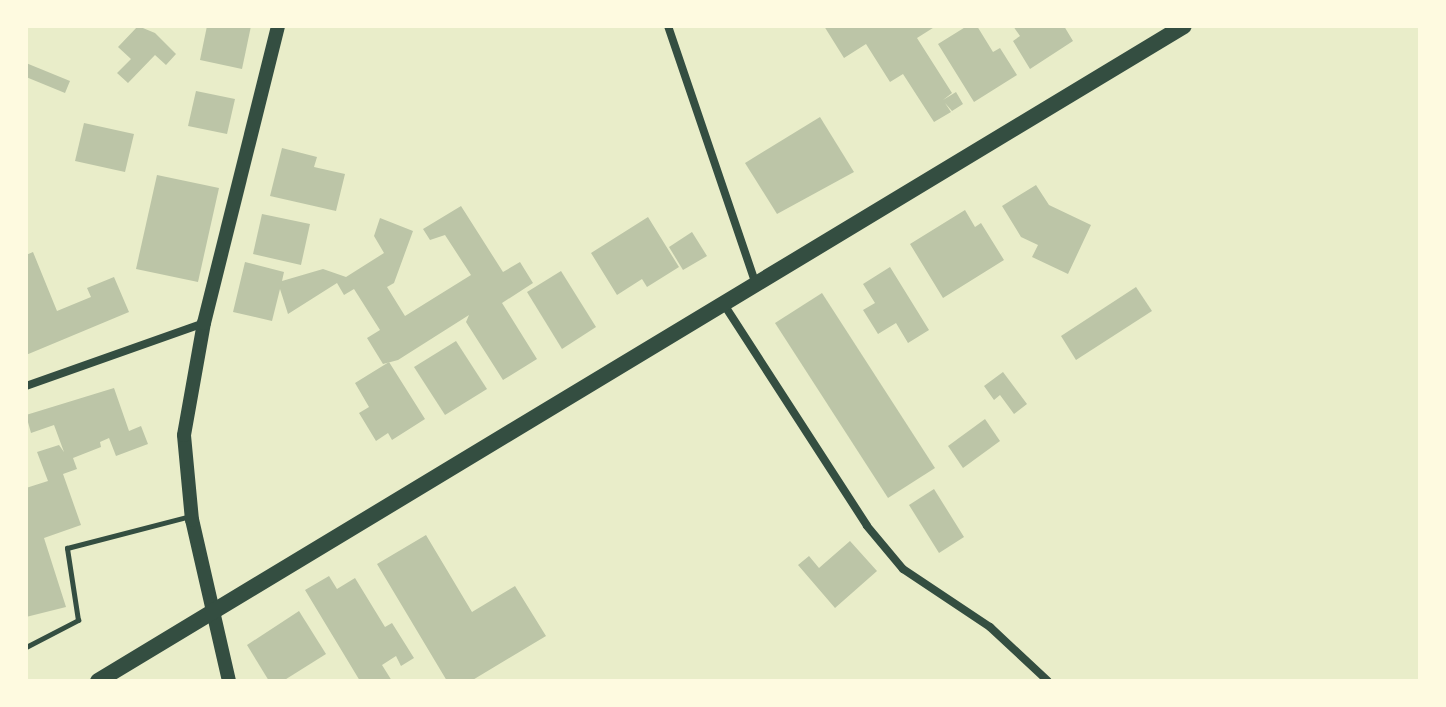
<!DOCTYPE html>
<style>
body{margin:0}
#map{position:relative;width:1446px;height:707px;overflow:hidden;background:#e9edc9;font-family:"PT Sans Narrow",sans-serif}
div>[style]{position:absolute}
[style*='--x']{left:calc(var(--x)*1px);top:calc(var(--y)*1px);width:calc(var(--w)*1px);rotate:calc(var(--a)*1deg)}
.building>*{inset:0;background:#bcc5a7}
.service>*{height:5px;margin:-2.5px;padding:0 2.5px;transform-origin:2.5px;border-radius:2.5px;background:#344e41}
.minor>*{height:8px;margin:-4px;padding:0 4px;transform-origin:4px;border-radius:4px;background:#344e41}
.tertiary>*{height:14px;margin:-7px;padding:0 7px;transform-origin:7px;border-radius:7px;background:#344e41}
.secondary>*{height:16px;margin:-8px;padding:0 8px;transform-origin:8px;border-radius:8px;background:#344e41}
span{translate:-50% -50%;white-space:nowrap;text-align:center;line-height:1.15;-webkit-text-stroke:8px #fefae0;paint-order:stroke}
.frame{position:absolute;inset:0;border:28px solid #fefae0;pointer-events:none}
</style>
<div id="map">
<div class="building">
<i style="clip-path:polygon(138px 26px,155px 33px,176px 54px,166px 65px,155px 55px,128px 83px,117px 73px,131px 59px,118px 47px)"></i>
<i style="clip-path:polygon(207px 26px,251px 26px,242px 69px,200px 60px)"></i>
<i style="clip-path:polygon(824px 26px,936px 26px,917px 38px,952px 93px,943px 100px,956px 92px,963px 104px,952px 111px,945px 103px,951px 112px,934px 122px,903px 74px,890px 82px,866px 44px,844px 58px)"></i>
<i style="clip-path:polygon(967px 26px,977px 26px,993px 52px,1000px 48px,1017px 75px,974px 102px,938px 44px)"></i>
<i style="clip-path:polygon(1013px 26px,1064px 26px,1073px 41px,1030px 69px,1013px 41px,1020px 36px)"></i>
<i style="clip-path:polygon(26px 63px,70px 81px,65px 93px,26px 77px)"></i>
<i style="clip-path:polygon(196px 91px,235px 99px,227px 134px,188px 126px)"></i>
<i style="clip-path:polygon(820px 117px,854px 172px,777px 214px,745px 163px)"></i>
<i style="clip-path:polygon(84px 123px,134px 134px,125px 172px,75px 161px)"></i>
<i style="clip-path:polygon(282px 148px,317px 157px,314px 167px,345px 174px,336px 211px,270px 196px)"></i>
<i style="clip-path:polygon(157px 175px,219px 188px,198px 282px,136px 269px)"></i>
<i style="clip-path:polygon(1036px 185px,1049px 205px,1091px 225px,1068px 274px,1032px 257px,1038px 245px,1021px 237px,1002px 206px)"></i>
<i style="clip-path:polygon(461px 206px,503px 272px,520px 262px,533px 283px,502px 303px,537px 359px,503px 380px,466px 322px,469px 315px,398px 360px,383px 364px,367px 338px,380px 330px,354px 289px,344px 295px,337px 283px,288px 314px,280px 289px,272px 321px,233px 312px,245px 262px,284px 272px,282px 281px,323px 269px,346px 277px,384px 253px,374px 236px,380px 218px,413px 231px,394px 283px,387px 287px,405px 316px,471px 275px,445px 235px,430px 240px,423px 229px)"></i>
<i style="clip-path:polygon(965px 210px,975px 227px,981px 223px,1004px 260px,943px 298px,910px 244px)"></i>
<i style="clip-path:polygon(262px 214px,310px 224px,301px 265px,253px 254px)"></i>
<i style="clip-path:polygon(648px 217px,679px 267px,647px 287px,642px 279px,617px 295px,591px 253px)"></i>
<i style="clip-path:polygon(692px 232px,707px 256px,683px 270px,669px 247px)"></i>
<i style="clip-path:polygon(33px 252px,57px 311px,91px 297px,87px 288px,114px 277px,129px 312px,26px 355px,26px 255px)"></i>
<i style="clip-path:polygon(890px 267px,929px 330px,908px 343px,896px 323px,878px 334px,863px 310px,875px 303px,863px 284px)"></i>
<i style="clip-path:polygon(561px 271px,596px 327px,562px 349px,527px 292px)"></i>
<i style="clip-path:polygon(1136px 287px,1152px 311px,1076px 360px,1061px 336px)"></i>
<i style="clip-path:polygon(822px 293px,935px 468px,888px 498px,775px 323px)"></i>
<i style="clip-path:polygon(456px 341px,487px 389px,445px 415px,414px 367px)"></i>
<i style="clip-path:polygon(389px 362px,425px 419px,392px 440px,388px 433px,376px 441px,359px 413px,369px 407px,355px 383px)"></i>
<i style="clip-path:polygon(1003px 372px,1027px 404px,1014px 414px,1000px 395px,994px 400px,984px 386px)"></i>
<i style="clip-path:polygon(114px 388px,129px 431px,141px 426px,148px 444px,116px 456px,109px 438px,100px 442px,101px 447px,73px 458px,77px 469px,63px 474px,81px 525px,44px 538px,66px 607px,26px 617px,26px 488px,48px 481px,37px 452px,59px 445px,64px 452px,54px 425px,31px 433px,26px 415px)"></i>
<i style="clip-path:polygon(985px 419px,1000px 441px,963px 468px,948px 446px)"></i>
<i style="clip-path:polygon(934px 489px,964px 537px,939px 553px,909px 505px)"></i>
<i style="clip-path:polygon(426px 535px,472px 612px,515px 586px,546px 636px,471px 681px,447px 681px,377px 564px)"></i>
<i style="clip-path:polygon(850px 541px,877px 571px,835px 608px,798px 565px,809px 556px,819px 568px)"></i>
<i style="clip-path:polygon(329px 576px,337px 589px,355px 578px,385px 627px,392px 623px,414px 658px,401px 666px,396px 656px,382px 665px,392px 681px,360px 681px,305px 590px)"></i>
<i style="clip-path:polygon(299px 611px,326px 654px,283px 681px,269px 681px,247px 645px)"></i>
</div>
<div class="service">
<i style="--x:26;--y:647;--w:59;--a:-27.4"></i>
<i style="--x:78;--y:620;--w:73;--a:-98.7"></i>
<i style="--x:67;--y:548;--w:128;--a:-14.5"></i>
</div>
<div class="minor">
<i style="--x:668;--y:26;--w:273;--a:71.2"></i>
<i style="--x:723;--y:303;--w:265;--a:57.1"></i>
<i style="--x:867;--y:526;--w:56;--a:50.1"></i>
<i style="--x:903;--y:569;--w:105;--a:33.7"></i>
<i style="--x:990;--y:627;--w:79;--a:43"></i>
<i style="--x:26;--y:386;--w:189;--a:-19.5"></i>
</div>
<div class="tertiary">
<i style="--x:229;--y:681;--w:165;--a:-102.9"></i>
<i style="--x:192;--y:520;--w:85;--a:-95.4"></i>
<i style="--x:184;--y:435;--w:114;--a:-79.9"></i>
<i style="--x:204;--y:323;--w:306;--a:-76"></i>
</div>
<div class="secondary">
<i style="--x:98;--y:681;--w:1268;--a:-31.1"></i>
</div>
<div class="frame"></div>
</div>
